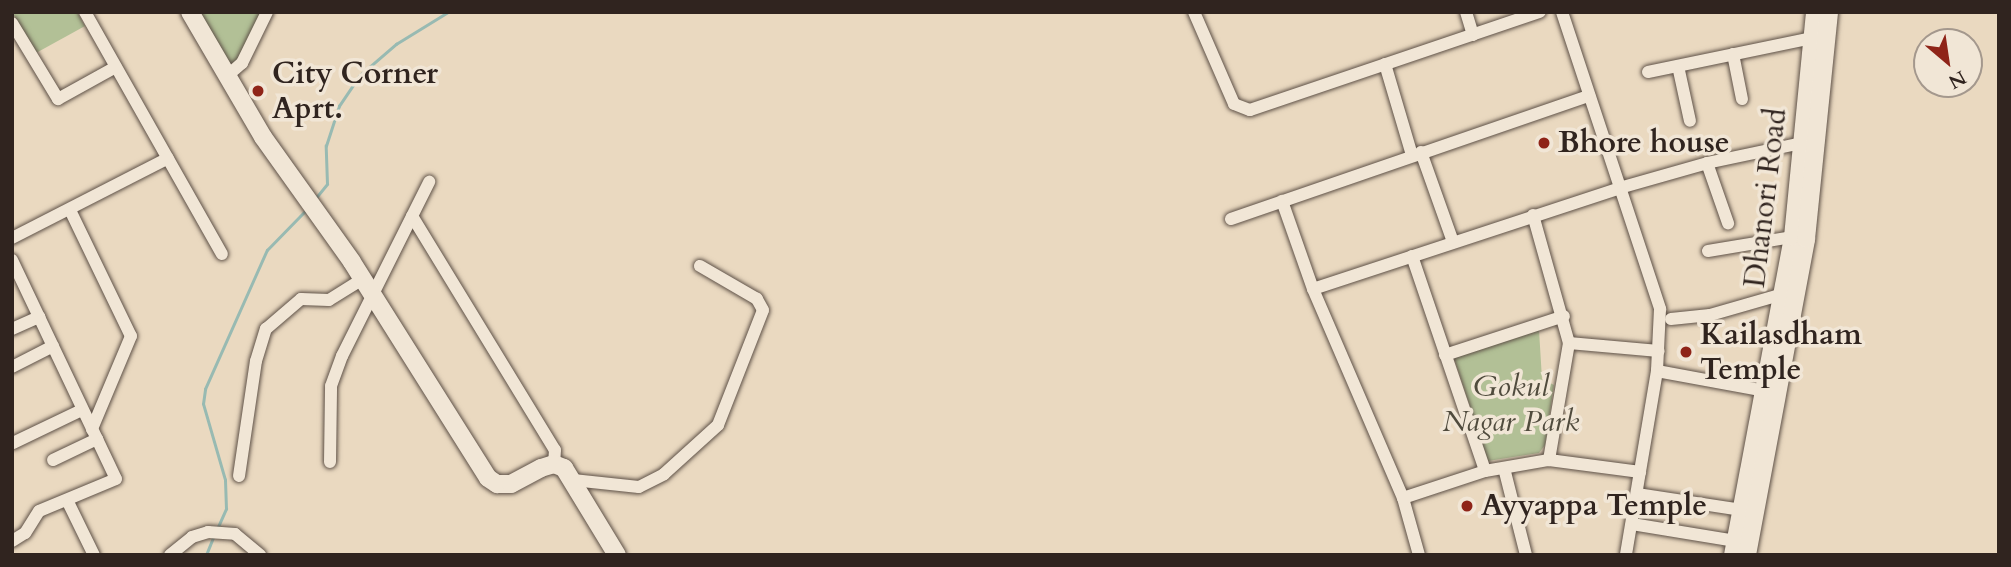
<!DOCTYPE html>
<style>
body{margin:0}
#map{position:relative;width:2011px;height:567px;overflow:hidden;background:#ead9c0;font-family:Cardo,serif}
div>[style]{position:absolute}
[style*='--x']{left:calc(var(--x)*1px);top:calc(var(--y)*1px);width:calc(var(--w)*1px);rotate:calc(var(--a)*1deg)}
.green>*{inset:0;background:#b2c096}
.stream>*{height:2.5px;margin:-1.25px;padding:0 1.25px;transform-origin:1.25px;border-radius:1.25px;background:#98bab2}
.roads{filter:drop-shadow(0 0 2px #5e5147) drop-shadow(0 0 2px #5e5147)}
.street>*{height:12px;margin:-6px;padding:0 6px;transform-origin:6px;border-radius:6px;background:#f1e6d6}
.secondary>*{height:18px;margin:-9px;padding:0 9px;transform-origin:9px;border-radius:9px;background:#f1e6d6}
.dots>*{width:19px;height:19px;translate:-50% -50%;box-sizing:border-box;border:4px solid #f1e6d6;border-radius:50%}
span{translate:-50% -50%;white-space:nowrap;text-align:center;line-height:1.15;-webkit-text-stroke:7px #f1e6d6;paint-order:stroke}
.poi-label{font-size:30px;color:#30241f;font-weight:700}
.left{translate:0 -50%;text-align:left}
.street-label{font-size:30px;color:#30241f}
.park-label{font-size:30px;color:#504b3d;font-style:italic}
.frame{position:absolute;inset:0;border:14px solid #30241f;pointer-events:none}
.north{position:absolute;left:1913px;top:28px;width:70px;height:70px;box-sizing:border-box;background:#f1e6d6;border:2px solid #a4988d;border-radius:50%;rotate:151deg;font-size:19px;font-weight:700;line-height:28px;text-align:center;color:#30241f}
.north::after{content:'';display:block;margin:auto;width:24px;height:32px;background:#8f2418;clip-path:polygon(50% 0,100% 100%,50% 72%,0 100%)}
</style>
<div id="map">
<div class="green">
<i style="clip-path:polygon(12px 12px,77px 12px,85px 26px,36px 53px)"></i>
<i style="clip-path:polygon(193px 12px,265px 12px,235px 70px)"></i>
<i style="clip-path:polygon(1539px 330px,1542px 379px,1554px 385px,1545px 445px,1539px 453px,1488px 461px,1454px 358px)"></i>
</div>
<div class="stream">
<i style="--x:315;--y:199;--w:19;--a:-51"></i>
<i style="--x:327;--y:184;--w:38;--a:-92"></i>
<i style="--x:326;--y:146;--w:42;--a:-72"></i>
<i style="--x:339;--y:106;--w:36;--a:-56"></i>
<i style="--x:359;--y:76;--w:49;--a:-40.9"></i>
<i style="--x:396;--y:44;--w:61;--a:-31.6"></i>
<i style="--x:217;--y:529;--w:22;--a:-66"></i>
<i style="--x:226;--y:509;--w:29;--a:-92"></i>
<i style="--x:225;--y:480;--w:79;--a:-106.1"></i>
<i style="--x:203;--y:404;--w:15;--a:-82"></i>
<i style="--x:205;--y:389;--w:152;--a:-66"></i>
<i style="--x:267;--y:250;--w:56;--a:-45.7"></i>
<i style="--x:206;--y:555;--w:22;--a:-68"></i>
</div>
<div class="roads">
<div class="street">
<i style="--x:85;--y:12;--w:278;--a:60.5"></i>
<i style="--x:1194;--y:12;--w:100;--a:66.5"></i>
<i style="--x:1234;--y:104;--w:17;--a:21"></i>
<i style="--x:1250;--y:110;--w:306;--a:-18.7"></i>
<i style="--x:1466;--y:12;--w:24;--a:73"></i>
<i style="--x:1562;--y:12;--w:313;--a:71.7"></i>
<i style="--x:1660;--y:309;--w:62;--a:92.8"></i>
<i style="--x:1657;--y:371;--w:187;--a:99.6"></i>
<i style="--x:12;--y:23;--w:89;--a:58.8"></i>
<i style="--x:58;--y:99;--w:66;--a:-28.9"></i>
<i style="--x:1733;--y:54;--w:46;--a:78.7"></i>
<i style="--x:1385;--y:64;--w:95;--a:73.5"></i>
<i style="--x:1678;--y:66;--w:56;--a:77.7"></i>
<i style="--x:1648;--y:72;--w:167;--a:-11.7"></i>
<i style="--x:227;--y:76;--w:20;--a:-41"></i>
<i style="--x:242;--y:63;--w:57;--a:-63.9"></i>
<i style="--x:1421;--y:152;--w:96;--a:70.4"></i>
<i style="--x:1707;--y:163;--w:64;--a:70.7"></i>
<i style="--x:1282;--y:201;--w:93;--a:70.6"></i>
<i style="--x:1313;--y:289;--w:228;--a:66.7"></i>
<i style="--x:1403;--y:498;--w:59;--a:74.3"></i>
<i style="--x:70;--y:210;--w:140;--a:64.2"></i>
<i style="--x:131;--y:336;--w:101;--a:112.8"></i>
<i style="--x:1533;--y:215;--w:133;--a:74.3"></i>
<i style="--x:1569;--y:343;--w:119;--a:99.7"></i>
<i style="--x:412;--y:216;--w:274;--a:58.6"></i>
<i style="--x:555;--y:450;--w:14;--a:94"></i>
<i style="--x:1231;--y:219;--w:379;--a:-19"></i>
<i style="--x:12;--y:238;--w:175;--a:-27.1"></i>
<i style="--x:1708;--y:251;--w:86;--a:-9.4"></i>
<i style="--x:1412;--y:256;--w:227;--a:71.2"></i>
<i style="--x:12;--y:260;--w:242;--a:64.6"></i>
<i style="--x:116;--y:479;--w:83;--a:157.4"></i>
<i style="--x:39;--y:511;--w:26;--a:122"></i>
<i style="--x:25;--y:533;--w:15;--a:148"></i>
<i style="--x:1313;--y:289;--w:326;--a:-18.2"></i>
<i style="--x:1623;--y:187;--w:87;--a:-15.9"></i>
<i style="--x:1707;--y:163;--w:97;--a:-11.9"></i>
<i style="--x:1671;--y:319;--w:39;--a:-6"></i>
<i style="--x:1710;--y:315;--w:76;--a:-16"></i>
<i style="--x:12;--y:329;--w:30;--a:-24"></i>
<i style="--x:1569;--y:343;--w:90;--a:5.1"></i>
<i style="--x:1445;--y:355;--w:125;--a:-18.1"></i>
<i style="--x:12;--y:367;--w:46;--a:-27.1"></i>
<i style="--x:1657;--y:371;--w:115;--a:10.5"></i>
<i style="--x:13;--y:443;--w:76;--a:-25.6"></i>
<i style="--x:53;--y:460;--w:49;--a:-25.5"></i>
<i style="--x:330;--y:462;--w:76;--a:-89.2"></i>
<i style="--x:331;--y:386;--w:32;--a:-70"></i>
<i style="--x:342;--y:356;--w:195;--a:-63.4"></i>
<i style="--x:1504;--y:468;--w:90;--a:75.8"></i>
<i style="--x:239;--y:476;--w:116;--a:-81.6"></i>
<i style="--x:256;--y:361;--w:34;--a:-73"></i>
<i style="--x:266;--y:329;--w:46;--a:-40.6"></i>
<i style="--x:301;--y:299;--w:28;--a:2"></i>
<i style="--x:329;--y:300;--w:39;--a:-32"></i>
<i style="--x:573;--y:480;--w:66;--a:6.1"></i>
<i style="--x:639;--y:487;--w:28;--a:-27"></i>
<i style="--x:664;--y:474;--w:73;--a:-42.2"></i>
<i style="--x:718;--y:425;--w:123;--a:-68.6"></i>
<i style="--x:763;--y:310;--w:13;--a:-119"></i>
<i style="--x:757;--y:299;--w:66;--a:-149.9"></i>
<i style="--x:1637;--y:494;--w:106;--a:8.7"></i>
<i style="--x:1403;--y:498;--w:86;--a:-18.2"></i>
<i style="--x:1485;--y:471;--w:65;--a:-9.8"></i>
<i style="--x:1549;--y:460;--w:92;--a:7.5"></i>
<i style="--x:67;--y:500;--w:61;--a:63.9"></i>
<i style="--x:1632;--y:524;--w:105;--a:9.3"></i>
<i style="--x:170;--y:555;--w:28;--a:-39"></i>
<i style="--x:192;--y:537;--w:17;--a:-17"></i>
<i style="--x:208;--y:532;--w:27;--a:4"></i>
<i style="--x:235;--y:534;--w:33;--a:40"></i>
</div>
<div class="secondary">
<i style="--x:190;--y:12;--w:145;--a:59.7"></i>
<i style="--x:263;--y:137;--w:153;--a:54.5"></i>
<i style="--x:352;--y:262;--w:255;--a:57.8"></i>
<i style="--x:488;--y:478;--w:11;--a:34"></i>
<i style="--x:497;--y:484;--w:14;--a:0"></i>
<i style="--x:511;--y:484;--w:34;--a:-28"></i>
<i style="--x:541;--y:468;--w:14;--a:-17"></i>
<i style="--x:554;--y:464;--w:11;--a:22"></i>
<i style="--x:564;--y:468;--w:102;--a:58.7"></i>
<i style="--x:1733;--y:555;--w:324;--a:-79.3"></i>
<i style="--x:1793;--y:237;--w:226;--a:-84.4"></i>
<i style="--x:1747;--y:555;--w:321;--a:-79.4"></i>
<i style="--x:1806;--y:239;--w:228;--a:-84.2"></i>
</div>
</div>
<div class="dots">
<i style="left:258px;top:91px;background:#8f2418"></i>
<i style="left:1544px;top:143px;background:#8f2418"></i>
<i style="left:1686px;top:352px;background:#8f2418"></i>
<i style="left:1467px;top:506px;background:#8f2418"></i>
</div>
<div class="poi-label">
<span class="left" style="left:272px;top:91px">City Corner<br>Aprt.</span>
<span class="left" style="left:1558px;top:143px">Bhore house</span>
<span class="left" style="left:1700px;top:352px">Kailasdham<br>Temple</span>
<span class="left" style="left:1481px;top:506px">Ayyappa Temple</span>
</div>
<div class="street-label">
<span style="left:1766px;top:198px;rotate:-83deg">Dhanori Road</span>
</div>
<div class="park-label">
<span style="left:1511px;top:404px">Gokul<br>Nagar Park</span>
</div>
<div class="frame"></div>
<div class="north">N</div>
</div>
